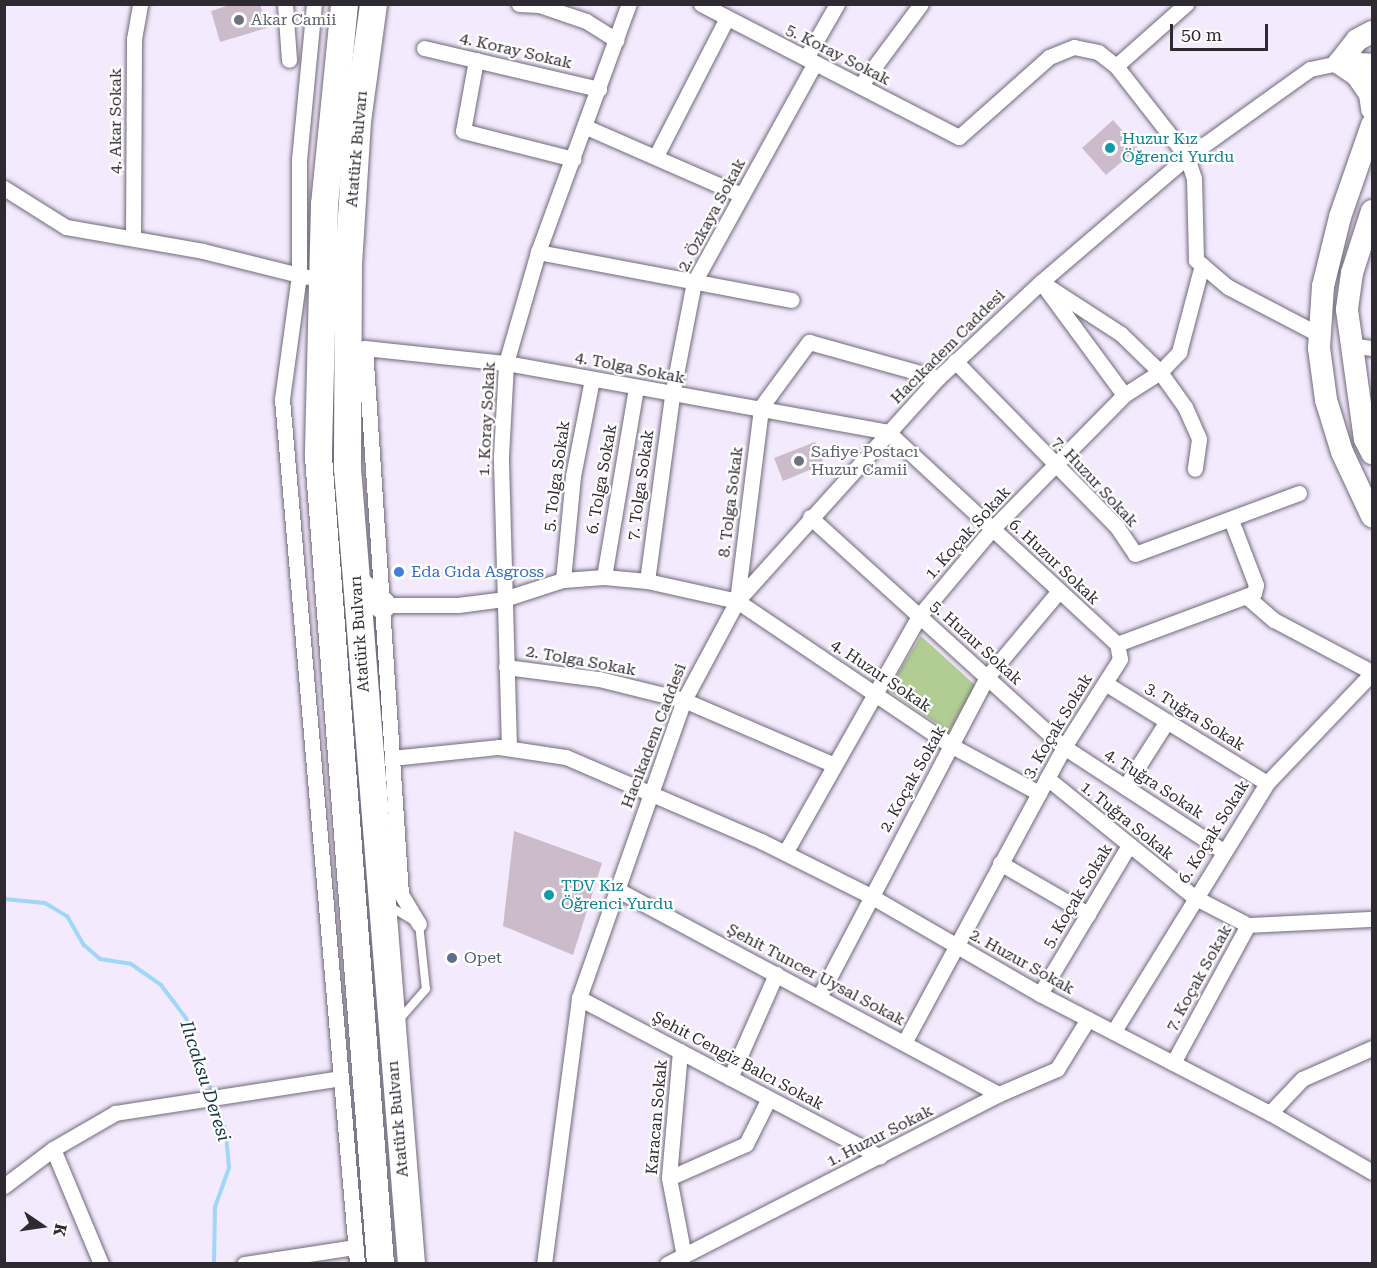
<!DOCTYPE html>
<meta charset="utf-8">
<style>
body{margin:0}
#map{position:relative;width:1377px;height:1268px;overflow:hidden;background:#f3eafd;font-family:"Roboto Serif",serif}
div>[style]{position:absolute}
[style*='--x']{left:calc(var(--x)*1px);top:calc(var(--y)*1px);width:calc(var(--w)*1px);rotate:calc(var(--a)*1deg)}
.green>*{inset:0;background:#b1cd94}
.stream>*{height:4px;margin:-2px;padding:0 2px;transform-origin:2px;border-radius:2px;background:#a0d6f6}
.building>*{inset:0;background:#ccbccb}
.roads{filter:drop-shadow(0 0 2px #706979) drop-shadow(0 0 2px #706979)}
.lane>*{height:8px;margin:-4px;padding:0 4px;transform-origin:4px;border-radius:4px;background:#fff}
.street>*{height:15px;margin:-7.5px;padding:0 7.5px;transform-origin:7.5px;border-radius:7.5px;background:#fff}
.primary>*{height:22px;margin:-11px;padding:0 11px;transform-origin:11px;border-radius:11px;background:#fff}
.highway>*{height:27px;margin:-13.5px;padding:0 13.5px;transform-origin:13.5px;border-radius:13.5px;background:#fff}
.dots>*{width:16px;height:16px;translate:-50% -50%;box-sizing:border-box;border:3px solid #fff;border-radius:50%}
span{translate:-50% -50%;white-space:nowrap;text-align:center;line-height:1.15;-webkit-text-stroke:4.5px #fff;paint-order:stroke}
.worship-label{font-size:16px;color:#5b616d}
.left{translate:0 -50%;text-align:left}
.street-label{font-size:16px;color:#2e2a31}
.culture-label{font-size:16px;color:#0d838f}
.shop-label{font-size:16px;color:#366cbe}
.service-label{font-size:16px;color:#4e5e75}
.water-label{font-size:18px;color:#163546;font-style:italic}
.frame{position:absolute;inset:0;border:6px solid #2e2a31;pointer-events:none}
.north{position:absolute;left:12px;top:1196px;width:60px;height:60px;-webkit-text-stroke:4px #fff;paint-order:stroke;rotate:103deg;font-size:16px;font-weight:700;line-height:24px;text-align:center;color:#2e2a31}
.north::after{content:'';display:block;margin:auto;width:21px;height:27px;background:#2e2a31;clip-path:polygon(50% 0,100% 100%,50% 72%,0 100%)}
.scale{position:absolute;left:1170px;top:24px;width:98px;height:27px;box-sizing:border-box;border:3px solid #2e2a31;border-top:0;padding-left:8px;font-size:18px;line-height:21px;white-space:nowrap;color:#2e2a31;-webkit-text-stroke:4px #fff;paint-order:stroke}
</style>
<div id="map">
<div class="green">
<i style="clip-path:polygon(921px 636px,975px 685px,949px 732px,888px 690px)"></i>
</div>
<div class="stream">
<i style="--x:4;--y:899;--w:41;--a:5.6"></i>
<i style="--x:45;--y:903;--w:26;--a:31"></i>
<i style="--x:67;--y:916;--w:34;--a:60"></i>
<i style="--x:84;--y:945;--w:21;--a:41"></i>
<i style="--x:100;--y:959;--w:31;--a:9"></i>
<i style="--x:131;--y:964;--w:37;--a:35"></i>
<i style="--x:161;--y:985;--w:41;--a:52.9"></i>
<i style="--x:186;--y:1018;--w:81;--a:70.4"></i>
<i style="--x:214;--y:1264;--w:57;--a:-89"></i>
<i style="--x:215;--y:1207;--w:41;--a:-70.3"></i>
<i style="--x:229;--y:1168;--w:35;--a:-95"></i>
<i style="--x:226;--y:1133;--w:34;--a:-109"></i>
</div>
<div class="building">
<i style="clip-path:polygon(233px 4px,260px 4px,267px 28px,220px 42px,211px 11px)"></i>
<i style="clip-path:polygon(1113px 120px,1138px 148px,1106px 175px,1082px 148px)"></i>
<i style="clip-path:polygon(815px 442px,824px 464px,783px 481px,774px 458px)"></i>
<i style="clip-path:polygon(514px 831px,602px 863px,573px 955px,503px 926px)"></i>
</div>
<div class="roads">
<div class="lane">
<i style="--x:389;--y:906;--w:35;--a:31"></i>
<i style="--x:419;--y:924;--w:65;--a:83.9"></i>
<i style="--x:426;--y:989;--w:43;--a:131.2"></i>
</div>
<div class="street">
<i style="--x:285;--y:4;--w:56;--a:85.9"></i>
<i style="--x:314;--y:4;--w:156;--a:95.5"></i>
<i style="--x:299;--y:159;--w:116;--a:90"></i>
<i style="--x:299;--y:275;--w:125;--a:97.8"></i>
<i style="--x:282;--y:399;--w:868;--a:85.04"></i>
<i style="--x:519;--y:4;--w:20;--a:3"></i>
<i style="--x:539;--y:5;--w:50;--a:18.8"></i>
<i style="--x:586;--y:21;--w:36;--a:32"></i>
<i style="--x:701;--y:4;--w:290;--a:27.3"></i>
<i style="--x:959;--y:137;--w:120;--a:-41.6"></i>
<i style="--x:1049;--y:57;--w:27;--a:-22"></i>
<i style="--x:1074;--y:47;--w:25;--a:12"></i>
<i style="--x:1098;--y:52;--w:23;--a:38"></i>
<i style="--x:1116;--y:66;--w:115;--a:52"></i>
<i style="--x:1187;--y:157;--w:22;--a:72"></i>
<i style="--x:1194;--y:178;--w:82;--a:88.6"></i>
<i style="--x:1196;--y:260;--w:42;--a:40.2"></i>
<i style="--x:1228;--y:287;--w:104;--a:27.6"></i>
<i style="--x:424;--y:48;--w:180;--a:13.2"></i>
<i style="--x:806;--y:58;--w:62;--a:-60.1"></i>
<i style="--x:476;--y:60;--w:72;--a:100.4"></i>
<i style="--x:463;--y:131;--w:114;--a:14.2"></i>
<i style="--x:1116;--y:66;--w:94;--a:-41.5"></i>
<i style="--x:860;--y:86;--w:102;--a:-53.4"></i>
<i style="--x:586;--y:127;--w:170;--a:23.6"></i>
<i style="--x:656;--y:156;--w:155;--a:-62.8"></i>
<i style="--x:4;--y:188;--w:73;--a:32.2"></i>
<i style="--x:66;--y:227;--w:139;--a:9.9"></i>
<i style="--x:203;--y:251;--w:107;--a:14"></i>
<i style="--x:133;--y:238;--w:199;--a:-89.7"></i>
<i style="--x:134;--y:39;--w:36;--a:-80"></i>
<i style="--x:538;--y:252;--w:258;--a:10.7"></i>
<i style="--x:1041;--y:282;--w:95;--a:33"></i>
<i style="--x:1121;--y:334;--w:54;--a:44.3"></i>
<i style="--x:1160;--y:372;--w:43;--a:54.5"></i>
<i style="--x:1185;--y:407;--w:35;--a:66"></i>
<i style="--x:1199;--y:439;--w:30;--a:98"></i>
<i style="--x:1044;--y:286;--w:135;--a:53.7"></i>
<i style="--x:1350;--y:345;--w:22;--a:8"></i>
<i style="--x:955;--y:361;--w:232;--a:45.7"></i>
<i style="--x:1117;--y:527;--w:32;--a:56"></i>
<i style="--x:1135;--y:554;--w:175;--a:-20.4"></i>
<i style="--x:810;--y:517;--w:343;--a:42.2"></i>
<i style="--x:1064;--y:747;--w:190;--a:33.2"></i>
<i style="--x:604;--y:577;--w:193;--a:-80.4"></i>
<i style="--x:563;--y:580;--w:104;--a:-84.5"></i>
<i style="--x:573;--y:476;--w:99;--a:-78.9"></i>
<i style="--x:647;--y:581;--w:188;--a:-82.3"></i>
<i style="--x:672;--y:395;--w:115;--a:-79"></i>
<i style="--x:694;--y:282;--w:250;--a:-61.1"></i>
<i style="--x:1246;--y:596;--w:37;--a:41"></i>
<i style="--x:1274;--y:620;--w:111;--a:28"></i>
<i style="--x:737;--y:601;--w:195;--a:-82.9"></i>
<i style="--x:761;--y:407;--w:81;--a:-53.6"></i>
<i style="--x:809;--y:342;--w:134;--a:15.6"></i>
<i style="--x:382;--y:605;--w:76;--a:0"></i>
<i style="--x:458;--y:605;--w:46;--a:-7.4"></i>
<i style="--x:504;--y:599;--w:62;--a:-17.9"></i>
<i style="--x:563;--y:580;--w:41;--a:-4.2"></i>
<i style="--x:604;--y:577;--w:43;--a:5.3"></i>
<i style="--x:647;--y:581;--w:92;--a:12.5"></i>
<i style="--x:737;--y:601;--w:259;--a:34"></i>
<i style="--x:952;--y:746;--w:99;--a:28.4"></i>
<i style="--x:506;--y:667;--w:94;--a:7.4"></i>
<i style="--x:599;--y:679;--w:88;--a:13.9"></i>
<i style="--x:684;--y:700;--w:163;--a:23.4"></i>
<i style="--x:1105;--y:683;--w:190;--a:31.7"></i>
<i style="--x:509;--y:748;--w:292;--a:-91.6"></i>
<i style="--x:501;--y:456;--w:93;--a:-86.9"></i>
<i style="--x:506;--y:363;--w:116;--a:-73.9"></i>
<i style="--x:538;--y:252;--w:264;--a:-69.9"></i>
<i style="--x:392;--y:758;--w:108;--a:-5.9"></i>
<i style="--x:499;--y:747;--w:68;--a:8.5"></i>
<i style="--x:566;--y:757;--w:212;--a:23.3"></i>
<i style="--x:761;--y:841;--w:121;--a:26.6"></i>
<i style="--x:869;--y:895;--w:198;--a:30.1"></i>
<i style="--x:1040;--y:994;--w:259;--a:27.4"></i>
<i style="--x:1270;--y:1113;--w:118;--a:30"></i>
<i style="--x:1047;--y:778;--w:189;--a:39"></i>
<i style="--x:1194;--y:897;--w:61;--a:27.4"></i>
<i style="--x:1125;--y:787;--w:78;--a:-57.5"></i>
<i style="--x:785;--y:853;--w:272;--a:-60.5"></i>
<i style="--x:919;--y:616;--w:114;--a:-50"></i>
<i style="--x:992;--y:529;--w:188;--a:-45.4"></i>
<i style="--x:1124;--y:395;--w:43;--a:-32.6"></i>
<i style="--x:1160;--y:372;--w:28;--a:-46"></i>
<i style="--x:1179;--y:352;--w:90;--a:-75.2"></i>
<i style="--x:1000;--y:863;--w:102;--a:30.1"></i>
<i style="--x:616;--y:889;--w:434;--a:28.2"></i>
<i style="--x:419;--y:924;--w:35;--a:-121"></i>
<i style="--x:401;--y:894;--w:547;--a:-93.77"></i>
<i style="--x:365;--y:348;--w:142;--a:6.1"></i>
<i style="--x:506;--y:363;--w:388;--a:10.2"></i>
<i style="--x:888;--y:432;--w:312;--a:42.8"></i>
<i style="--x:1040;--y:994;--w:171;--a:-59.1"></i>
<i style="--x:819;--y:997;--w:361;--a:-62.3"></i>
<i style="--x:987;--y:677;--w:112;--a:-50.1"></i>
<i style="--x:579;--y:998;--w:340;--a:27.8"></i>
<i style="--x:1114;--y:1031;--w:291;--a:-58.3"></i>
<i style="--x:1267;--y:783;--w:152;--a:-46.3"></i>
<i style="--x:904;--y:1043;--w:336;--a:-61.6"></i>
<i style="--x:1064;--y:747;--w:104;--a:-57.5"></i>
<i style="--x:1120;--y:659;--w:15;--a:-101"></i>
<i style="--x:1117;--y:644;--w:146;--a:-20.4"></i>
<i style="--x:1254;--y:593;--w:8;--a:-76"></i>
<i style="--x:1256;--y:585;--w:70;--a:-111"></i>
<i style="--x:680;--y:1051;--w:127;--a:95"></i>
<i style="--x:669;--y:1178;--w:79;--a:79.1"></i>
<i style="--x:1173;--y:1063;--w:157;--a:-61.5"></i>
<i style="--x:1248;--y:925;--w:124;--a:-2.8"></i>
<i style="--x:730;--y:1078;--w:114;--a:-66.1"></i>
<i style="--x:1270;--y:1113;--w:47;--a:-46.7"></i>
<i style="--x:1302;--y:1079;--w:77;--a:-23.9"></i>
<i style="--x:53;--y:1149;--w:125;--a:67.3"></i>
<i style="--x:669;--y:1178;--w:84;--a:-23.8"></i>
<i style="--x:746;--y:1144;--w:51;--a:-63.4"></i>
<i style="--x:4;--y:1186;--w:61;--a:-37.1"></i>
<i style="--x:53;--y:1149;--w:72;--a:-30.1"></i>
<i style="--x:115;--y:1113;--w:228;--a:-8.8"></i>
<i style="--x:244;--y:1264;--w:112;--a:-8.7"></i>
<i style="--x:544;--y:1264;--w:268;--a:-82.5"></i>
<i style="--x:579;--y:998;--w:316;--a:-70.6"></i>
<i style="--x:684;--y:700;--w:112;--a:-61.8"></i>
<i style="--x:737;--y:601;--w:300;--a:-48"></i>
<i style="--x:938;--y:378;--w:141;--a:-43"></i>
<i style="--x:1041;--y:282;--w:192;--a:-40.6"></i>
<i style="--x:1187;--y:157;--w:151;--a:-35.6"></i>
<i style="--x:1310;--y:69;--w:30;--a:-12"></i>
<i style="--x:667;--y:1264;--w:373;--a:-27.1"></i>
<i style="--x:999;--y:1094;--w:63;--a:-23.3"></i>
<i style="--x:1057;--y:1069;--w:59;--a:-58.2"></i>
</div>
<div class="primary">
<i style="--x:1339;--y:63;--w:22;--a:34"></i>
<i style="--x:1357;--y:75;--w:23;--a:56"></i>
<i style="--x:1370;--y:94;--w:15;--a:82"></i>
<i style="--x:1339;--y:63;--w:29;--a:-52"></i>
<i style="--x:1357;--y:40;--w:17;--a:-28"></i>
<i style="--x:1339;--y:63;--w:33;--a:3"></i>
<i style="--x:1372;--y:125;--w:97;--a:109.2"></i>
<i style="--x:1340;--y:217;--w:71;--a:103.8"></i>
<i style="--x:1323;--y:286;--w:62;--a:93.7"></i>
<i style="--x:1319;--y:348;--w:52;--a:82.3"></i>
<i style="--x:1326;--y:400;--w:54;--a:72.9"></i>
<i style="--x:1342;--y:452;--w:71;--a:64.9"></i>
<i style="--x:1372;--y:211;--w:65;--a:107.9"></i>
<i style="--x:1352;--y:273;--w:37;--a:98"></i>
<i style="--x:1347;--y:310;--w:130;--a:82.1"></i>
<i style="--x:1365;--y:439;--w:16;--a:63"></i>
</div>
<div class="highway">
<i style="--x:344;--y:4;--w:201;--a:95.7"></i>
<i style="--x:324;--y:204;--w:252;--a:91.4"></i>
<i style="--x:318;--y:456;--w:810;--a:85.61"></i>
<i style="--x:373;--y:4;--w:118;--a:97.8"></i>
<i style="--x:357;--y:121;--w:143;--a:93.6"></i>
<i style="--x:348;--y:264;--w:204;--a:90.3"></i>
<i style="--x:347;--y:468;--w:799;--a:85.4"></i>
<i style="--x:357;--y:583;--w:33;--a:41"></i>
</div>
</div>
<div class="dots">
<i style="left:239px;top:20px;background:#6b7280"></i>
<i style="left:1110px;top:148px;background:#0f9aa8"></i>
<i style="left:799px;top:461px;background:#6b7280"></i>
<i style="left:399px;top:572px;background:#3f7fe0"></i>
<i style="left:549px;top:895px;background:#0f9aa8"></i>
<i style="left:452px;top:958px;background:#5c6f8a"></i>
</div>
<div class="worship-label">
<span class="left" style="left:251px;top:20px">Akar Camii</span>
<span class="left" style="left:811px;top:461px">Safiye Postacı<br>Huzur Camii</span>
</div>
<div class="street-label">
<span style="left:516px;top:51px;rotate:13deg">4. Koray Sokak</span>
<span style="left:838px;top:55px;rotate:27deg">5. Koray Sokak</span>
<span style="left:116px;top:121px;rotate:-90deg">4. Akar Sokak</span>
<span style="left:357px;top:149px;rotate:-85deg">Atatürk Bulvarı</span>
<span style="left:712px;top:215px;rotate:-62deg">2. Özkaya Sokak</span>
<span style="left:948px;top:347px;rotate:-45deg">Hacıkadem Caddesi</span>
<span style="left:630px;top:368px;rotate:11deg">4. Tolga Sokak</span>
<span style="left:487px;top:419px;rotate:-87deg">1. Koray Sokak</span>
<span style="left:557px;top:476px;rotate:-82deg">5. Tolga Sokak</span>
<span style="left:602px;top:479px;rotate:-80deg">6. Tolga Sokak</span>
<span style="left:1095px;top:482px;rotate:47deg">7. Huzur Sokak</span>
<span style="left:641px;top:485px;rotate:-82deg">7. Tolga Sokak</span>
<span style="left:731px;top:502px;rotate:-83deg">8. Tolga Sokak</span>
<span style="left:968px;top:533px;rotate:-48deg">1. Koçak Sokak</span>
<span style="left:1054px;top:562px;rotate:43deg">6. Huzur Sokak</span>
<span style="left:360px;top:634px;rotate:-94deg">Atatürk Bulvarı</span>
<span style="left:976px;top:643px;rotate:42deg">5. Huzur Sokak</span>
<span style="left:581px;top:661px;rotate:10deg">2. Tolga Sokak</span>
<span style="left:881px;top:676px;rotate:34deg">4. Huzur Sokak</span>
<span style="left:1195px;top:717px;rotate:32deg">3. Tuğra Sokak</span>
<span style="left:1058px;top:726px;rotate:-59deg">3. Koçak Sokak</span>
<span style="left:654px;top:736px;rotate:-69deg">Hacıkadem Caddesi</span>
<span style="left:913px;top:779px;rotate:-61deg">2. Koçak Sokak</span>
<span style="left:1154px;top:784px;rotate:33deg">4. Tuğra Sokak</span>
<span style="left:1127px;top:821px;rotate:39deg">1. Tuğra Sokak</span>
<span style="left:1214px;top:832px;rotate:-58deg">6. Koçak Sokak</span>
<span style="left:1078px;top:896px;rotate:-59deg">5. Koçak Sokak</span>
<span style="left:1022px;top:962px;rotate:29deg">2. Huzur Sokak</span>
<span style="left:816px;top:975px;rotate:28deg">Şehit Tuncer Uysal Sokak</span>
<span style="left:1199px;top:978px;rotate:-61deg">7. Koçak Sokak</span>
<span style="left:738px;top:1061px;rotate:28deg">Şehit Cengiz Balcı Sokak</span>
<span style="left:657px;top:1117px;rotate:-85deg">Karacan Sokak</span>
<span style="left:398px;top:1119px;rotate:-95deg">Atatürk Bulvarı</span>
<span style="left:880px;top:1136px;rotate:-27deg">1. Huzur Sokak</span>
</div>
<div class="culture-label">
<span class="left" style="left:1122px;top:148px">Huzur Kız<br>Öğrenci Yurdu</span>
<span class="left" style="left:561px;top:895px">TDV Kız<br>Öğrenci Yurdu</span>
</div>
<div class="shop-label">
<span class="left" style="left:411px;top:572px">Eda Gıda Asgross</span>
</div>
<div class="service-label">
<span class="left" style="left:464px;top:958px">Opet</span>
</div>
<div class="water-label">
<span style="left:205px;top:1081px;rotate:72deg">Ilıcaksu Deresi</span>
</div>
<div class="frame"></div>
<div class="north">K</div>
<div class="scale">50 m</div>
</div>
